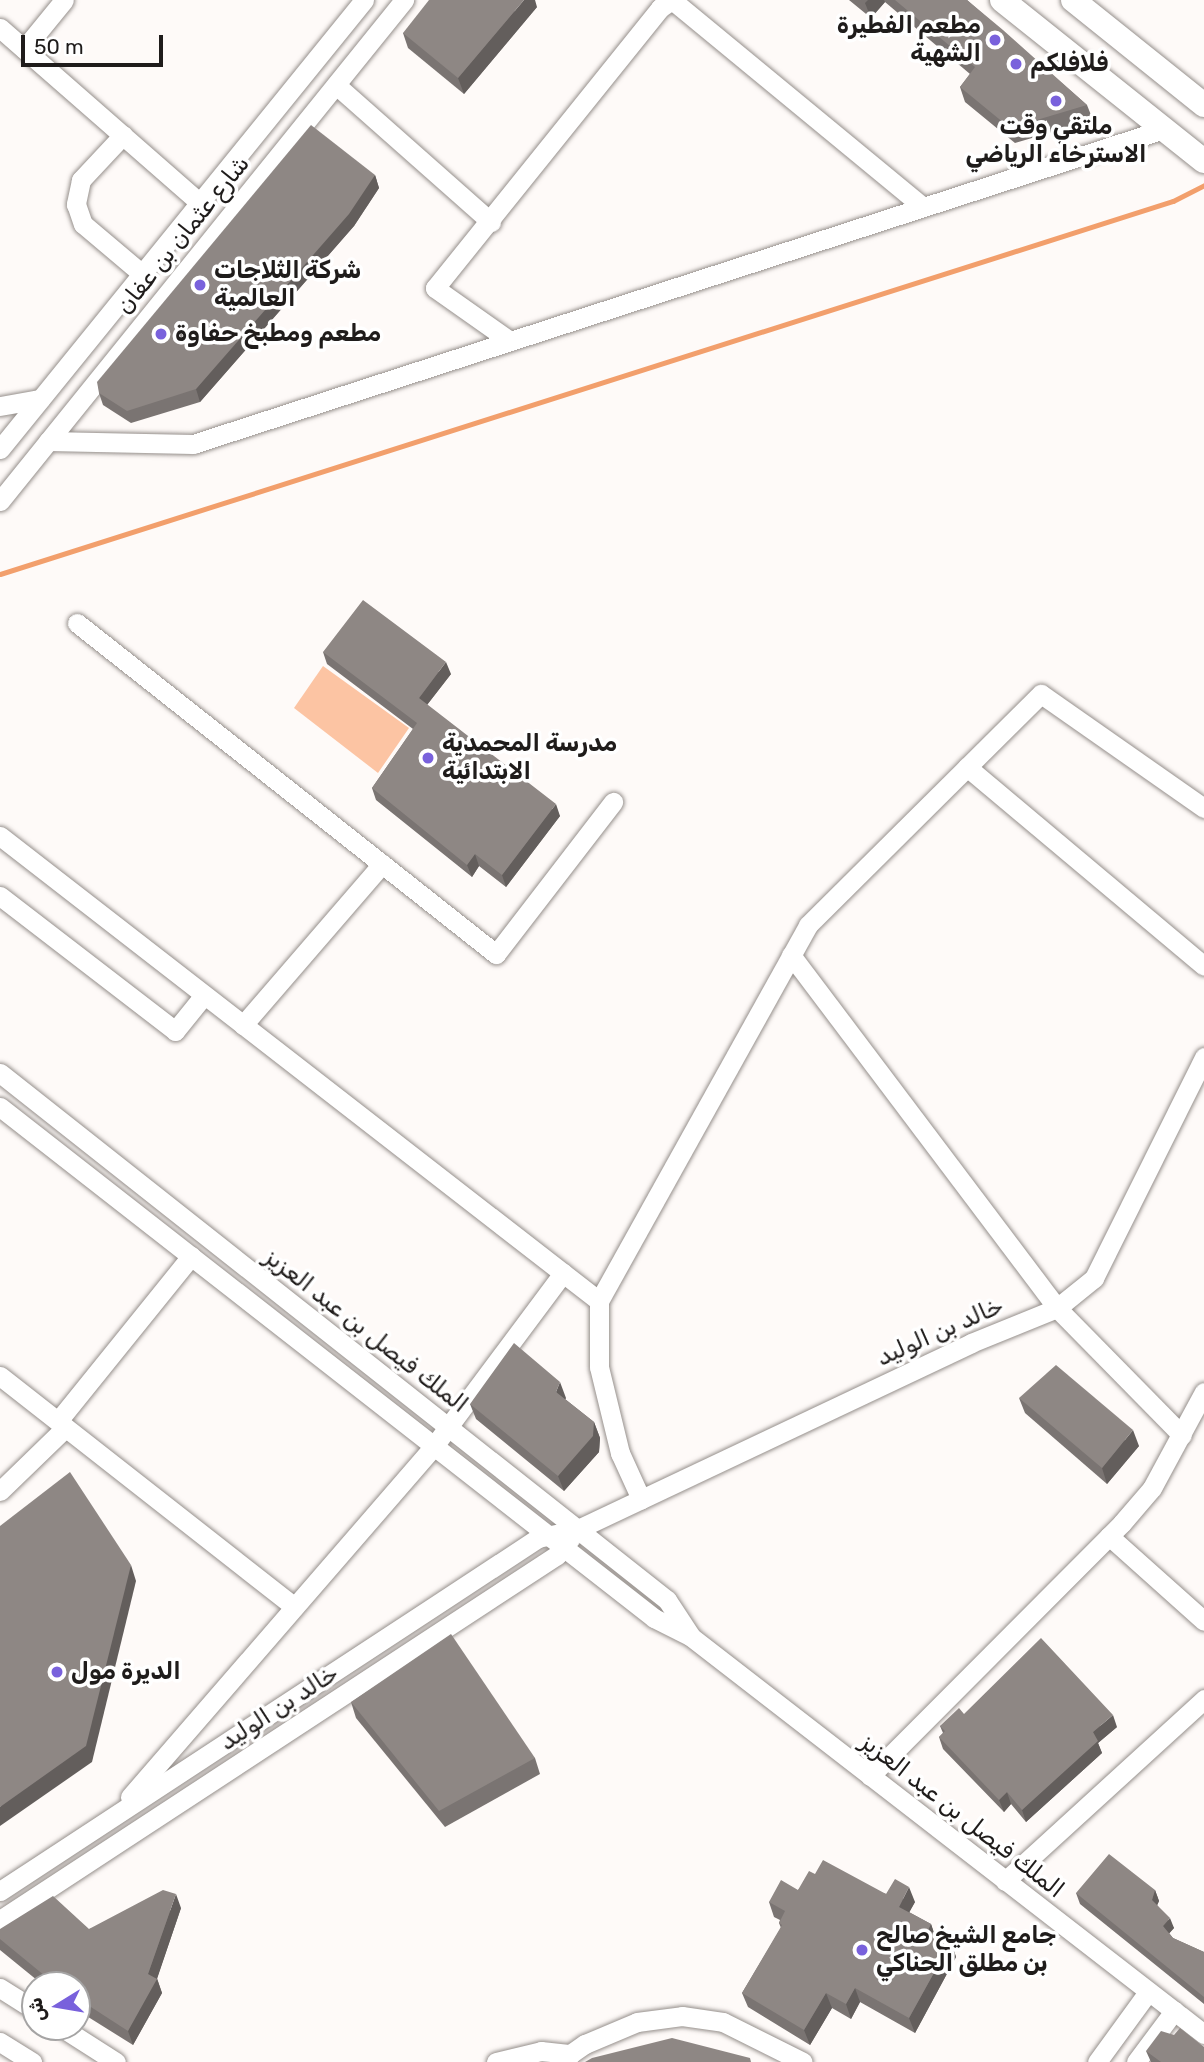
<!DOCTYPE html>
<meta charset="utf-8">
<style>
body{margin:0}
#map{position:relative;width:1204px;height:2062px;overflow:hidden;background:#fefaf8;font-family:Rubik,Vazirmatn,sans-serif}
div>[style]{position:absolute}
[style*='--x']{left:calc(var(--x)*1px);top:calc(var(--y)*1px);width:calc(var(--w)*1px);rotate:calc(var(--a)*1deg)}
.green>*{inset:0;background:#fcc4a3}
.stream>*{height:5px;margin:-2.5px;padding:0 2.5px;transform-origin:2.5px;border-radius:2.5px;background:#f29f6c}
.roads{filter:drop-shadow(0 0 2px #958f8b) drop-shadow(0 0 2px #958f8b)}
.minor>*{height:19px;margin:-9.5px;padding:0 9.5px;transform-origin:9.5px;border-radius:9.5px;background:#fff}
.major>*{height:24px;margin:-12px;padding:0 12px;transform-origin:12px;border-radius:12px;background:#fff}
.wall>*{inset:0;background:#7a7472}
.shaded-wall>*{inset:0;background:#635e5c}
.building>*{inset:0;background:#8e8784}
.dots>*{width:19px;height:19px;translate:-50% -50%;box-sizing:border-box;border:4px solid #fff;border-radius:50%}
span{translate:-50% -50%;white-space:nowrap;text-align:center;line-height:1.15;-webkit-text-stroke:7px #fff;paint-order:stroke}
.poi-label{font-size:24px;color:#1f1c1b;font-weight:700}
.right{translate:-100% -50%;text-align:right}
.left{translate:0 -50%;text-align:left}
.street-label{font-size:24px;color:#1f1c1b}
.north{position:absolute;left:21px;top:1971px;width:70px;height:70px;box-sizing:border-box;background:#fff;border:2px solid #a5a4a4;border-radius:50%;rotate:259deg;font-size:19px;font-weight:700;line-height:28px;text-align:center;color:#1f1c1b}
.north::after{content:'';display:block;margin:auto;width:24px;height:32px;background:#7961dc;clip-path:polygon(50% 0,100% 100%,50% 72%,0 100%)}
.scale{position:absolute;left:21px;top:35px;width:142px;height:32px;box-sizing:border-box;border:4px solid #1f1c1b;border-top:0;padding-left:9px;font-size:21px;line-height:24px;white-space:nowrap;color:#1f1c1b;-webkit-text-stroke:5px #fff;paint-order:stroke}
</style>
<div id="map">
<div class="green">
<i style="clip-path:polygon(323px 666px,409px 728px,378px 773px,294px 708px)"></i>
</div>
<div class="stream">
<i style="--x:0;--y:574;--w:1231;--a:-17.64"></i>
<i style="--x:1173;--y:201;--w:35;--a:-27"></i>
</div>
<div class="roads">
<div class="minor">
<i style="--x:0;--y:28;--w:266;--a:41.2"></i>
<i style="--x:24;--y:49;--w:63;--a:-50.8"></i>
<i style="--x:336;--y:85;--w:207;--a:41.5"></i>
<i style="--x:123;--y:135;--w:62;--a:133"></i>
<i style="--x:81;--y:180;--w:25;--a:102"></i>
<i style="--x:76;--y:204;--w:21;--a:71"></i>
<i style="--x:83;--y:224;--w:76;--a:40.2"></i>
<i style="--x:510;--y:341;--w:92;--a:-144.8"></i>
<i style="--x:435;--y:288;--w:359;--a:-51.2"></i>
<i style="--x:660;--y:8;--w:14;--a:-34"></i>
<i style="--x:672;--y:0;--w:325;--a:39.5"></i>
<i style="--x:0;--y:406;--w:41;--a:-9.9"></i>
<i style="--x:48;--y:441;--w:145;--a:1.2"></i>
<i style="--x:193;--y:444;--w:1021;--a:-17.97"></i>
<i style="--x:0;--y:449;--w:578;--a:-50.97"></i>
<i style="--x:0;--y:501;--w:644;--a:-51.12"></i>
<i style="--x:77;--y:623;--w:534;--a:38.31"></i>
<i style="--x:496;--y:954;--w:192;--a:-52.4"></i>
<i style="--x:967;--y:767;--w:309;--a:40"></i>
<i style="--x:0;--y:836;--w:758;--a:37.82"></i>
<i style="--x:599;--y:1301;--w:66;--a:90"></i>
<i style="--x:599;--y:1367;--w:89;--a:76.3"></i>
<i style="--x:620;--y:1453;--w:51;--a:65.5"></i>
<i style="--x:0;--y:896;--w:221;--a:37.6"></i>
<i style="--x:175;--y:1031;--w:46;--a:-51.1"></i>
<i style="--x:791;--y:955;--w:442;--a:53"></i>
<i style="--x:1057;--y:1308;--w:178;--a:45.5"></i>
<i style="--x:243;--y:1025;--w:213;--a:-49.2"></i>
<i style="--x:0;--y:1073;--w:850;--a:38.31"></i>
<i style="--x:667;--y:1600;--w:42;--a:56.7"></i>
<i style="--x:0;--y:1107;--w:830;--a:38"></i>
<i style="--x:654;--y:1618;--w:40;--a:26.6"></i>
<i style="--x:690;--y:1636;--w:650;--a:37.75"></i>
<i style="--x:599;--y:1301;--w:430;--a:-60.9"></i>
<i style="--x:808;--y:925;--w:328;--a:-44.8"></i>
<i style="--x:1041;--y:694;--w:199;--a:35"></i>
<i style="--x:0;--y:1376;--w:372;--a:38.1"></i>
<i style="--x:58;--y:1421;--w:212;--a:-51.1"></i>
<i style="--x:0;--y:1491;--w:91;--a:-44.1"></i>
<i style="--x:1109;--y:1536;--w:127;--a:41.8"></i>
<i style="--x:870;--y:1776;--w:357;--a:-45.1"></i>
<i style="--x:1122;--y:1523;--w:46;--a:-49.4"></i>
<i style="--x:1152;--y:1488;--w:109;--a:-61.6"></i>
<i style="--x:130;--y:1797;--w:464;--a:-49.1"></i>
<i style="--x:434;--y:1446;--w:216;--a:-53.3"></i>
<i style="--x:1005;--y:1881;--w:270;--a:-42.4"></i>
<i style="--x:0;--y:1891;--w:643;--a:-33.27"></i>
<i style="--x:538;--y:1538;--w:41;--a:-12.7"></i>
<i style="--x:578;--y:1529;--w:435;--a:-25.3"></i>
<i style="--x:971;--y:1343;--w:93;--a:-22.1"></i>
<i style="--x:1057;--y:1308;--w:48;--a:-39"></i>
<i style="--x:1094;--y:1278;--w:247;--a:-63.5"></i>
<i style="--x:0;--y:1920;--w:666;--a:-33.24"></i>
<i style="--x:557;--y:1555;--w:22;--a:-51"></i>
<i style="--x:0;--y:1988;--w:41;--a:32.2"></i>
<i style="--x:61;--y:2027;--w:65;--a:32.5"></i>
<i style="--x:0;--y:2042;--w:38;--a:32"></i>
<i style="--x:496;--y:2062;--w:46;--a:-13.7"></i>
<i style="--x:541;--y:2051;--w:30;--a:6"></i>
<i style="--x:559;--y:2062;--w:32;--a:-35"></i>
<i style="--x:585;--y:2044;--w:56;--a:-22.9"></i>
<i style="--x:637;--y:2022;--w:45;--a:-7.6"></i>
<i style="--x:682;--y:2016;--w:41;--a:8.3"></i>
<i style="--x:723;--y:2022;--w:89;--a:26.6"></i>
<i style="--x:1097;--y:2062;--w:87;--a:-53.9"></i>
<i style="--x:1136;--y:2062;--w:64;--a:-53.3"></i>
</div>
<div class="major">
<i style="--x:1002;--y:0;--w:258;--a:38.6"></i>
<i style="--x:1073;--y:0;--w:168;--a:38.7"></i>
</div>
</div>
<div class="wall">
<i style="clip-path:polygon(849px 0,967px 0,1087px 105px,1093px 120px,1015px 143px,965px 102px,960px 87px,970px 74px,885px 2px,871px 18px)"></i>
<i style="clip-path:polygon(537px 7px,464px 94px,408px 48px,403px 33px)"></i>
<i style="clip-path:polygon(375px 175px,379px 188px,354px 226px,200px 402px,131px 423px,103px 405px,99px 393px)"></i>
<i style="clip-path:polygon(323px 652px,451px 674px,427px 705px,560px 816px,506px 887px,479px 866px,472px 877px,376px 800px,372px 788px,413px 729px,327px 664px)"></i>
<i style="clip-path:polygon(566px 1398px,565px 1399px,594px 1422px,600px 1438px,599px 1452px,564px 1491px,476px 1419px,470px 1404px)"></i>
<i style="clip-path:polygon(1019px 1398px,1139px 1446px,1107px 1484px,1025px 1413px)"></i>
<i style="clip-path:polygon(351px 1702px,535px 1758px,540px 1774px,445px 1827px,356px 1718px)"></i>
<i style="clip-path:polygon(964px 1714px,1117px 1727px,1098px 1743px,1102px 1753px,1026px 1822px,1011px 1804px,1004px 1812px,943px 1749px,939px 1737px,943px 1733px,940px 1726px)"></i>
<i style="clip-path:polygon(815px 1874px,915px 1902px,909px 1912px,931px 1924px,934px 1933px,951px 1942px,956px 1957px,915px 2033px,860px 2002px,851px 2019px,832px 2008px,810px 2045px,748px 2007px,742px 1993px,781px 1928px,779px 1923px,780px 1920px,774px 1917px,769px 1902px,798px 1890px)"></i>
<i style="clip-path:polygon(1155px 1890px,1159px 1901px,1157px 1905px,1174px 1928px,1169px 1933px,1173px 1938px,1204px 1952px,1204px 2004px,1080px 1904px,1076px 1893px)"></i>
<i style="clip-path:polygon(181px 1908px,157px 1978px,162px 1993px,133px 2045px,77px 2010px,77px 1985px,43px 1985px,0 1950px,0 1929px,89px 1929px)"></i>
<i style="clip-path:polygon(1146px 2051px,1204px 2062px,1151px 2062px)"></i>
</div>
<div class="shaded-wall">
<i style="clip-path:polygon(524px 0,535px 0,537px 7px,464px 94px,458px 78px)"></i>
<i style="clip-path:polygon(868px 0,884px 0,885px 2px,871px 18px,865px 3px)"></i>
<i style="clip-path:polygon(375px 175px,379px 188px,354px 226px,200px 402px,196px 389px)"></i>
<i style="clip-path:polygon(446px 662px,451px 674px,423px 710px,419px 698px)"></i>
<i style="clip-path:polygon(556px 804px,560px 816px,506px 887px,502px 875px)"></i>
<i style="clip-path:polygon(475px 854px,479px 866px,472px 877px,467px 865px)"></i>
<i style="clip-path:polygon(560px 1382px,566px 1398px,561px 1407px,556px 1392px)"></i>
<i style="clip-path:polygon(594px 1422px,600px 1438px,599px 1452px,564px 1491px,558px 1476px)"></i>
<i style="clip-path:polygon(1133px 1430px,1139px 1446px,1107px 1484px,1102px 1468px)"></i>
<i style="clip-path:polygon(131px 1565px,136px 1581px,92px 1762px,0 1826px,0 1807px)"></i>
<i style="clip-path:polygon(1113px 1715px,1117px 1727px,1098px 1743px,1102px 1753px,1026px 1822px,1022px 1810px,1093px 1732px)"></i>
<i style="clip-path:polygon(1007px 1792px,1011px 1804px,1004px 1812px,999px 1800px)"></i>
<i style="clip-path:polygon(909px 1887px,915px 1902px,904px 1922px,899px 1907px)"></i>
<i style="clip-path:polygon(1155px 1890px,1159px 1901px,1155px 1910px,1152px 1900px)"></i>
<i style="clip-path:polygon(176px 1894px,181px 1908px,157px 1979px,162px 1993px,133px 2045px,128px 2031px)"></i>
<i style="clip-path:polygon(1170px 1918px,1174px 1928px,1167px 1936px,1163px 1926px)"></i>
<i style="clip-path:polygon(931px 1924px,936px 1939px,928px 1930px)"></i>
<i style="clip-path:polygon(951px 1942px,956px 1957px,915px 2033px,909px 2018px)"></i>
<i style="clip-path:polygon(855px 1988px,860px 2002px,851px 2019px,846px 2004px)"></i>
<i style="clip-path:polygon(826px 1993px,832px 2008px,810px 2045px,804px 2030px)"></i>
</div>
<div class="building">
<i style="clip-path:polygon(429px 0,524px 0,458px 78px,403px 33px)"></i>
<i style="clip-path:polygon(895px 0,967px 0,1003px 30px,1087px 105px,1010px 128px,960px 87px,975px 67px)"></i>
<i style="clip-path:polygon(311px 125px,375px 175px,349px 214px,196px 389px,127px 411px,99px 393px,97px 382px)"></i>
<i style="clip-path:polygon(363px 600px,446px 662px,419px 698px,556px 804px,502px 875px,475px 854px,467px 865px,372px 788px,417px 723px,323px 652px)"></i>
<i style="clip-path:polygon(514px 1343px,560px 1382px,556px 1392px,594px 1422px,593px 1436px,558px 1476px,470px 1404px)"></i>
<i style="clip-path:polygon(1056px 1365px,1133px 1430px,1102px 1468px,1019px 1398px)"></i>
<i style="clip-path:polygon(70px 1472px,131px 1565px,86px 1746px,0 1807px,0 1526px)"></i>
<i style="clip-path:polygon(451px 1634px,535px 1758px,439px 1811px,351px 1702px)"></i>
<i style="clip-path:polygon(1041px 1638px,1113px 1715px,1093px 1732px,1098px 1741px,1022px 1810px,1007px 1792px,999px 1800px,939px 1737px,945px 1731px,940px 1726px,959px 1708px,964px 1714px)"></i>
<i style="clip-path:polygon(1109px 1854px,1155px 1890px,1152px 1900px,1170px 1918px,1163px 1926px,1173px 1938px,1204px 1952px,1204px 1997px,1076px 1893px)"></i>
<i style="clip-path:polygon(823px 1860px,886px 1894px,895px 1879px,909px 1887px,899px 1907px,931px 1924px,928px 1930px,951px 1942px,909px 2018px,855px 1988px,846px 2004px,826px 1993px,804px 2030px,742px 1993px,782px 1925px,779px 1923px,785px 1911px,769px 1902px,781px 1880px,798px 1890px,809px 1871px,815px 1874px)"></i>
<i style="clip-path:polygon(163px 1890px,176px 1894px,148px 1974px,157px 1979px,128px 2031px,77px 1998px,77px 1985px,56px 1985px,0 1939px,0 1929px,53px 1896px,89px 1929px)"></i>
<i style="clip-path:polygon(1180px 2028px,1204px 2047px,1204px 2062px,1161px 2062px,1146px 2051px,1161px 2031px,1174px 2035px)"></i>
<i style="clip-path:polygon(672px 2038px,750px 2058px,751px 2062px,585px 2062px,592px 2058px)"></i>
</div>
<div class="dots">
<i style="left:995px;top:40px;background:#7961dc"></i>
<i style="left:1016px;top:64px;background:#7961dc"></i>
<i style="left:1056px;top:101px;background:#7961dc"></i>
<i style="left:200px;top:285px;background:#7961dc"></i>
<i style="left:161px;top:334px;background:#7961dc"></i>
<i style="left:428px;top:758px;background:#7961dc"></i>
<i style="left:57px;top:1672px;background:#7961dc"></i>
<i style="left:862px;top:1950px;background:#7961dc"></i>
</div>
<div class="poi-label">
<span class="right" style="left:981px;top:40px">مطعم الفطيرة<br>الشهية</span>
<span class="left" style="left:1030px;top:64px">فلافلكم</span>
<span style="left:1056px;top:141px">ملتقي وقت<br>الاسترخاء الرياضي</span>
<span class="left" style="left:214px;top:285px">شركة الثلاجات<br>العالمية</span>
<span class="left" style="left:175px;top:334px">مطعم ومطبخ حفاوة</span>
<span class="left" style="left:442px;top:758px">مدرسة المحمدية<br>الابتدائية</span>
<span class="left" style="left:71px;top:1672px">الديرة مول</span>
<span class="left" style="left:876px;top:1950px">جامع الشيخ صالح<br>بن مطلق الحناكي</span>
</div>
<div class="street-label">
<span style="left:183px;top:235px;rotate:-51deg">شارع عثمان بن عفان</span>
<span style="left:366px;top:1331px;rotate:38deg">الملك فيصل بن عبد العزيز</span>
<span style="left:940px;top:1332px;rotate:-24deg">خالد بن الوليد</span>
<span style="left:279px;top:1708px;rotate:-33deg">خالد بن الوليد</span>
<span style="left:962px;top:1816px;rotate:38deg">الملك فيصل بن عبد العزيز</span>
</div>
<div class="north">ش</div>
<div class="scale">50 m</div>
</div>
